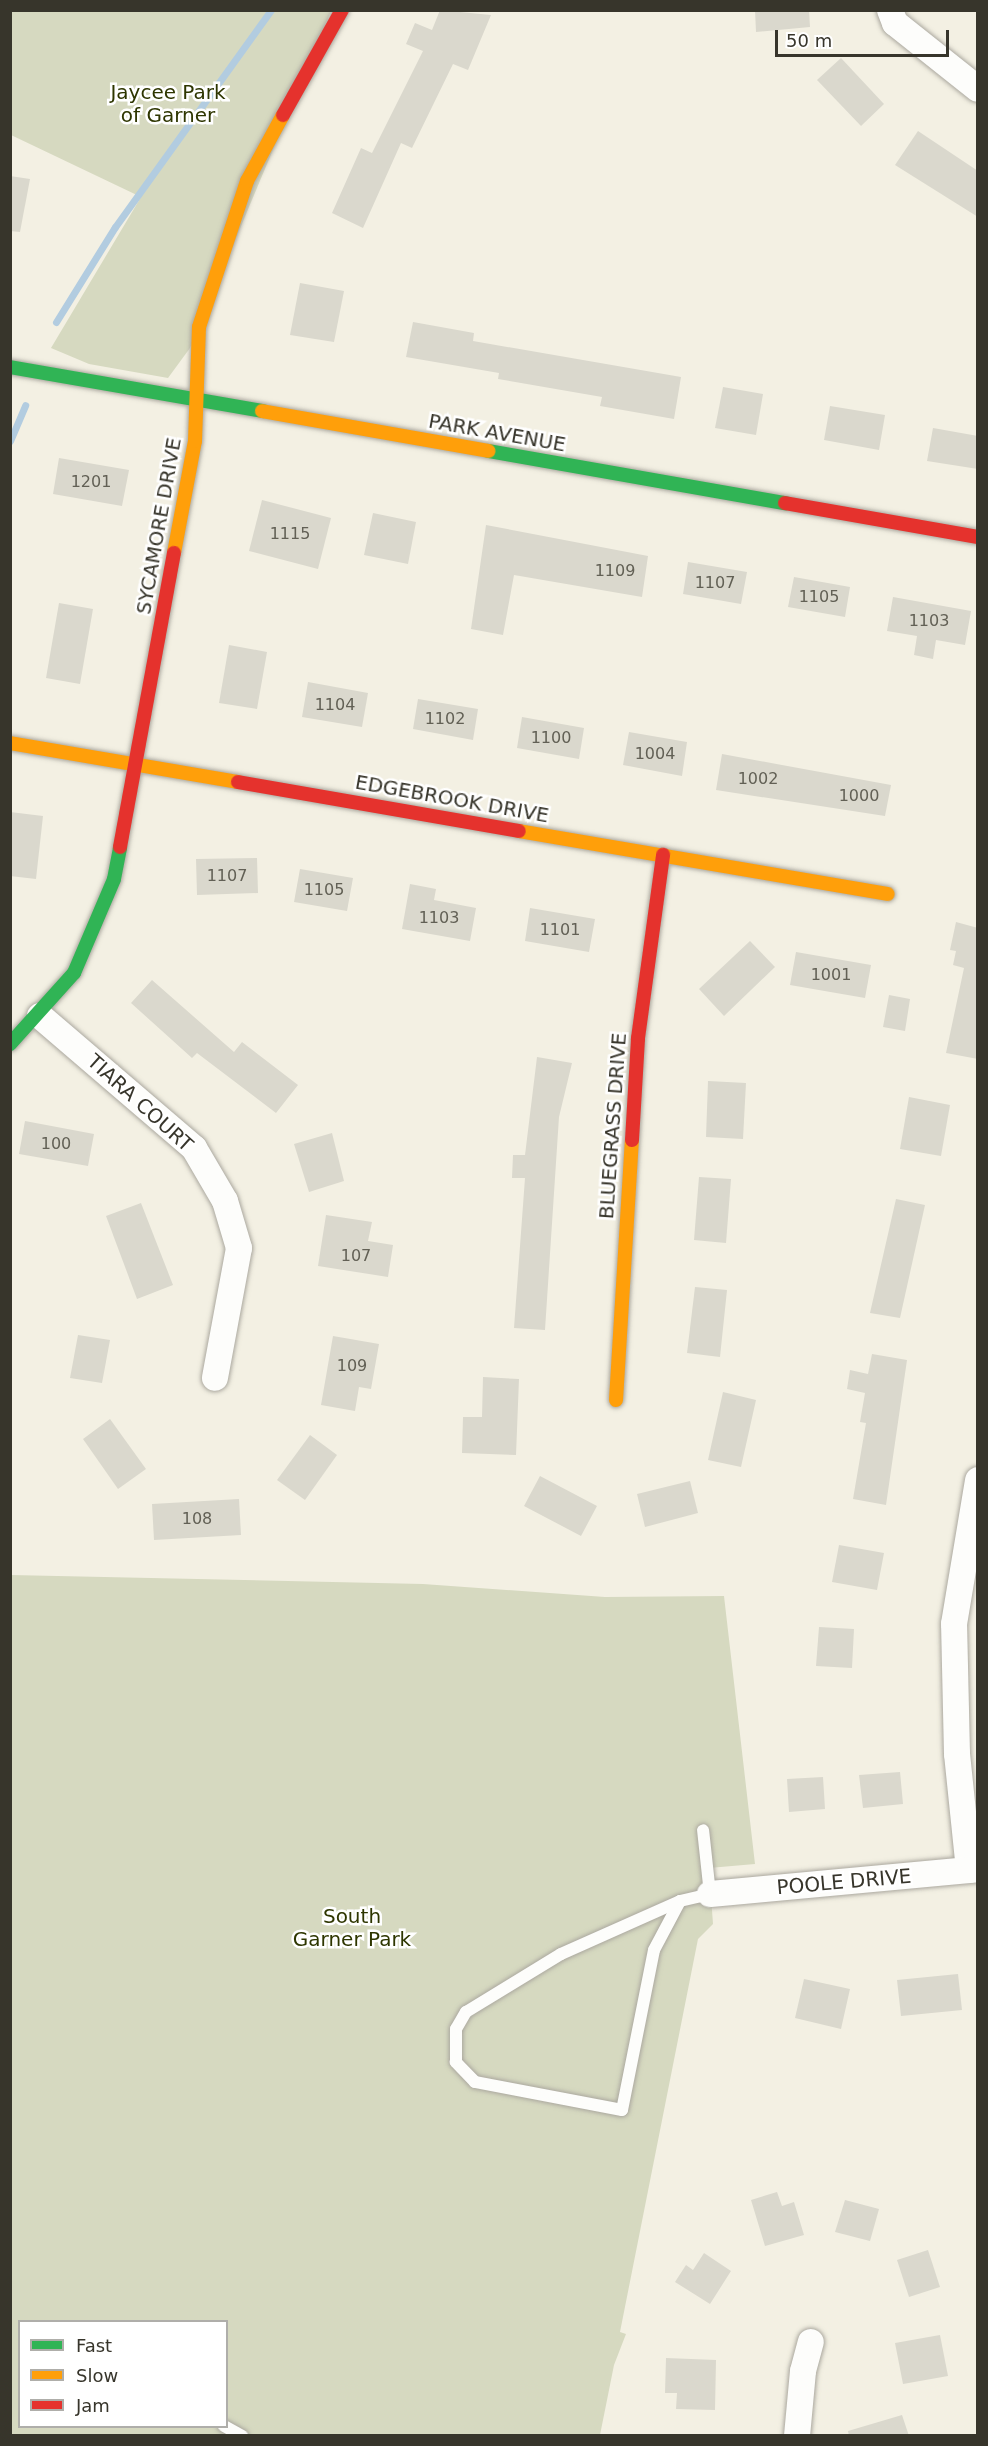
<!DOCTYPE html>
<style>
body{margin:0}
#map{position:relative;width:988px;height:2446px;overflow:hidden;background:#f3f0e3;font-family:"DejaVu Sans",sans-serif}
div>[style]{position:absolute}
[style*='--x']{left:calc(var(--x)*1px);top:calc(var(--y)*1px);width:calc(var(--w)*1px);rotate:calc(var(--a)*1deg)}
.green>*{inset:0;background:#d6d9c0}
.stream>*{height:7px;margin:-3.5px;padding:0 3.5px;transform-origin:3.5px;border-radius:3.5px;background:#b2cce0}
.building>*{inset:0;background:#dad8cd}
.roads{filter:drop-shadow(0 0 2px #aba89f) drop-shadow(0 0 2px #aba89f)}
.lane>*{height:12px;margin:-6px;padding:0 6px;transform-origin:6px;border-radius:6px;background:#fdfdfb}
.street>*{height:26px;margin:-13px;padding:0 13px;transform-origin:13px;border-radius:13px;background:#fdfdfb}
.fast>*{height:14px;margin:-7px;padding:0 7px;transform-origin:7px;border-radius:7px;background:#30b455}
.slow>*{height:14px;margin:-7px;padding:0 7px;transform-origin:7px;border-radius:7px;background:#ff9f0a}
.jam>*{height:14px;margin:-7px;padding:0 7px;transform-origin:7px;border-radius:7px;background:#e5322d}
span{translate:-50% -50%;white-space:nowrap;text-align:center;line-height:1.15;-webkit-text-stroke:5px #fff;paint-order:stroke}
.number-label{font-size:16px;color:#626055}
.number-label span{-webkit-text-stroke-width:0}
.park-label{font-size:20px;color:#2e3600}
.street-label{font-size:20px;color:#37352b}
.frame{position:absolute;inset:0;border:12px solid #37352b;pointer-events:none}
.legend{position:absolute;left:18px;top:2320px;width:210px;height:108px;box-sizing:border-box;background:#fff;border:2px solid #afaeaa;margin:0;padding:8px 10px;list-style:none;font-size:18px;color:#37352b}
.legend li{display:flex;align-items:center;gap:12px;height:30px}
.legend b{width:30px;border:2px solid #afaeaa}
.scale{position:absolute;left:775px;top:30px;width:174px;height:27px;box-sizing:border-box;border:3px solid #37352b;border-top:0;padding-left:8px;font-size:18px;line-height:21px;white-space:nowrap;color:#37352b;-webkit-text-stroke:4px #fff;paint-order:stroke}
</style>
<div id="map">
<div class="green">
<i style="clip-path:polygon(11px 11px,331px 11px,190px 348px,168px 378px,89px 364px,51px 348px,141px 197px,11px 135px)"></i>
<i style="clip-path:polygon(evenodd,11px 1575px,423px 1584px,605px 1597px,724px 1596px,755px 1864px,709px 1868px,713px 1924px,698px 1939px,620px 2332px,626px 2334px,614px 2365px,600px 2435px,11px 2436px,11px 1575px,20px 2322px,226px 2322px,226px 2426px,20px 2426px,20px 2322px)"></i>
</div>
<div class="stream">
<i style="--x:56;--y:322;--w:112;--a:-58.2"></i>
<i style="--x:115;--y:227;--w:267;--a:-54.3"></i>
<i style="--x:10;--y:441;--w:39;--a:-67"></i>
</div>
<div class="building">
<i style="clip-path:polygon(440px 10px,491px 15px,468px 70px,453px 64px,412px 148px,401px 143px,363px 228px,332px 213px,361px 148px,372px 153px,423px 51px,406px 44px,415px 23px,432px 30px)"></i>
<i style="clip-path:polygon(755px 10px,809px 10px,810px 27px,756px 32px)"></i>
<i style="clip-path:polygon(841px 58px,884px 104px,861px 126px,817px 80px)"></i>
<i style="clip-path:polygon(918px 131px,978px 171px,978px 217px,895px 165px)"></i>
<i style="clip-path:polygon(10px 176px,30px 179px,20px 232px,10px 231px)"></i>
<i style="clip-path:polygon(300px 283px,344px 291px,334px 342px,290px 335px)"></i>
<i style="clip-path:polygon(413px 322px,474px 333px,473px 341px,681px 377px,674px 419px,600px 406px,602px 397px,498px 379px,499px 373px,406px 357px)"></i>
<i style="clip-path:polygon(723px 387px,763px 394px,756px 435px,715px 428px)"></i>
<i style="clip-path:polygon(830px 406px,885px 415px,879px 450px,824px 440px)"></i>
<i style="clip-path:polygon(933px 428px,978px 436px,978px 469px,927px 461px)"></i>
<i style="clip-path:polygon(59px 458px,129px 470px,122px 506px,53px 494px)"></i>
<i style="clip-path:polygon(262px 500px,331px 518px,318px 569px,249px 551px)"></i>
<i style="clip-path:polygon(373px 513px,416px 522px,408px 564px,364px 555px)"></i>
<i style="clip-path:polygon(486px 525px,648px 556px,642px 597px,514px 575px,503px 635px,471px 629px)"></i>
<i style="clip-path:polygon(688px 562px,747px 572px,741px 604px,683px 594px)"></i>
<i style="clip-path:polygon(794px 577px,850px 587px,845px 617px,788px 607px)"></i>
<i style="clip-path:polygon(893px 597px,971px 611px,965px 645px,936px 640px,933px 659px,914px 655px,917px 636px,887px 631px)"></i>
<i style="clip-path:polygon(59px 603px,93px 609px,80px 684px,46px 678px)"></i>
<i style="clip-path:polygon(229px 645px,267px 652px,257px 709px,219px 703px)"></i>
<i style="clip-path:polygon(308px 682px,368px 693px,362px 727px,302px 717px)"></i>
<i style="clip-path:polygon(418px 699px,478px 709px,473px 740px,413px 729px)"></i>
<i style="clip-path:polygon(522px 717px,584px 728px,579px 759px,517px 748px)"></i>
<i style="clip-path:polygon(629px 732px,687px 742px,682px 776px,623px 765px)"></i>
<i style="clip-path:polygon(722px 754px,891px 785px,885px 816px,716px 790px)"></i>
<i style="clip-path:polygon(10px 812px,43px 816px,36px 879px,10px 876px)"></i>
<i style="clip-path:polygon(257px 858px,258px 893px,197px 895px,196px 859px)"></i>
<i style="clip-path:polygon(300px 869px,353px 878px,347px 911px,294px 902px)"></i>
<i style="clip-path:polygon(410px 884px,436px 889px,434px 900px,476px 908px,470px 941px,402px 929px)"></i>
<i style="clip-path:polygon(530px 908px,595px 919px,589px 952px,525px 941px)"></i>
<i style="clip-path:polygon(956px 922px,978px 928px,978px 1059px,946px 1053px,964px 968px,953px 965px,956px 951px,950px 950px)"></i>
<i style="clip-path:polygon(750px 941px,775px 967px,724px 1016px,699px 989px)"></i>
<i style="clip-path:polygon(796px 952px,871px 965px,865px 998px,790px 985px)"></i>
<i style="clip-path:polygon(152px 980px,234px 1052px,242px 1042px,298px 1085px,276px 1113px,197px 1053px,192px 1058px,131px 1003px)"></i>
<i style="clip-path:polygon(889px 995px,910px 999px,905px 1031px,883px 1027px)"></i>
<i style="clip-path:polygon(537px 1057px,572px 1063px,559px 1117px,545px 1330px,514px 1328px,525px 1178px,512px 1178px,513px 1155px,525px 1155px)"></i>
<i style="clip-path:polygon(708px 1081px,746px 1083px,743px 1139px,706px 1137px)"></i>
<i style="clip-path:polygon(909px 1097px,950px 1105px,941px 1156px,900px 1149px)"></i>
<i style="clip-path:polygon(25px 1121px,94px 1134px,88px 1166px,19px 1154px)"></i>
<i style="clip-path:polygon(332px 1133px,344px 1181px,309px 1192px,294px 1144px)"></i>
<i style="clip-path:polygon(699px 1177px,731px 1179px,726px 1243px,694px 1240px)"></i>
<i style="clip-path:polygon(896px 1199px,925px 1205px,900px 1318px,870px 1313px)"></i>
<i style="clip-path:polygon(141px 1203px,173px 1285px,137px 1299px,106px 1216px)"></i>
<i style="clip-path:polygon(326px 1215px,372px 1222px,368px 1241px,393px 1245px,388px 1277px,318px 1266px)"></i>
<i style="clip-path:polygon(695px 1287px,727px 1290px,720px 1357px,687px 1353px)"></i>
<i style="clip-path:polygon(78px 1335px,110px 1340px,102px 1383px,70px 1378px)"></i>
<i style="clip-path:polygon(333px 1336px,379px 1344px,371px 1389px,359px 1387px,355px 1411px,321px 1405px)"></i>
<i style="clip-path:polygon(872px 1354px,907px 1360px,886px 1505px,853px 1499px,866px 1423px,860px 1422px,865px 1393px,847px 1389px,850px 1370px,868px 1374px)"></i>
<i style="clip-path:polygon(483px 1377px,519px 1379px,516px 1455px,462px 1453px,463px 1417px,482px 1417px)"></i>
<i style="clip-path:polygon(723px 1392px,756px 1400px,741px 1467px,708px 1460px)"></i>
<i style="clip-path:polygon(110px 1419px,146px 1469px,118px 1489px,83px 1439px)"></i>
<i style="clip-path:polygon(310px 1435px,337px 1455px,305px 1500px,277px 1480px)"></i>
<i style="clip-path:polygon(540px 1476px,597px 1506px,581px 1536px,524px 1506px)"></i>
<i style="clip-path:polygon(690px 1481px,698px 1513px,645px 1527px,637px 1494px)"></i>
<i style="clip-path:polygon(239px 1499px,241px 1535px,154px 1540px,152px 1504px)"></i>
<i style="clip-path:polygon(839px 1545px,884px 1553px,877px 1590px,832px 1582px)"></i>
<i style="clip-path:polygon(819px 1627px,854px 1629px,852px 1668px,816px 1666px)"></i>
<i style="clip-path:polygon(900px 1772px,903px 1804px,863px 1808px,859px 1775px)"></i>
<i style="clip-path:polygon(823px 1777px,825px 1809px,789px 1812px,787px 1779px)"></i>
<i style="clip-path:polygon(958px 1974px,962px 2010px,901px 2016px,897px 1980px)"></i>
<i style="clip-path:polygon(804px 1979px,850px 1989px,841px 2029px,795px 2018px)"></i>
<i style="clip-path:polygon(777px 2192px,782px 2206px,794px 2202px,804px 2235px,765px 2246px,751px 2200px)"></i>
<i style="clip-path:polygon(845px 2200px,879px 2209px,870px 2241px,835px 2232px)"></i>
<i style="clip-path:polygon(928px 2250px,940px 2287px,909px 2297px,897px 2260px)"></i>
<i style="clip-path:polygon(704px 2253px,731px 2271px,710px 2304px,675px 2282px,686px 2265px,693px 2270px)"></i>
<i style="clip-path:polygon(940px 2335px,948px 2376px,903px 2384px,895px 2343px)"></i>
<i style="clip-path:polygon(666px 2358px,716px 2360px,715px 2410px,676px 2409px,677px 2393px,665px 2393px)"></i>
<i style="clip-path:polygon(902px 2415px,909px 2436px,849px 2436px,848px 2431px)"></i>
</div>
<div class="roads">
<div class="lane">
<i style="--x:680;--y:1901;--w:55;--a:118"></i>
<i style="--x:654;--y:1950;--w:163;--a:101.3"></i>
<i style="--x:622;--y:2110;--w:150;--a:-169.2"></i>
<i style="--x:475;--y:2082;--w:28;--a:-134"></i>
<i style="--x:456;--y:2062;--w:33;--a:-90"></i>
<i style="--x:456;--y:2029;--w:20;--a:-60"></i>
<i style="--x:466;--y:2012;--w:111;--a:-31.4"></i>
<i style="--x:561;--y:1954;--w:130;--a:-24"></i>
<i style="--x:680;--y:1901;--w:31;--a:-13"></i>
<i style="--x:710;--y:1894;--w:64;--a:-96.2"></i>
<i style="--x:224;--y:2426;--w:21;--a:29"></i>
</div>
<div class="street">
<i style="--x:890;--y:10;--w:14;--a:69"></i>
<i style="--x:895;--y:23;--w:106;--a:38.5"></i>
<i style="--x:40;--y:1016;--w:203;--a:40.6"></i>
<i style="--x:194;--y:1148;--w:61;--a:59.7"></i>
<i style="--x:225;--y:1201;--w:49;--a:73.4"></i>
<i style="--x:239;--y:1248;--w:132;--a:100.5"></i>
<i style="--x:969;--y:1870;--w:117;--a:-95.9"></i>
<i style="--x:957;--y:1754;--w:130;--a:-91.3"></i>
<i style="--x:954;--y:1624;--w:146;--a:-80.5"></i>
<i style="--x:710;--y:1894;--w:269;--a:-5.3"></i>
<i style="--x:797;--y:2436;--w:65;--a:-84.7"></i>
<i style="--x:803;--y:2371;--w:30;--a:-75"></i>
</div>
<div class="fast">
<i style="--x:10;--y:367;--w:256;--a:9.9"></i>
<i style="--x:489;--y:451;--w:301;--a:10"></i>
<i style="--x:10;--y:1044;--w:96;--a:-48"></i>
<i style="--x:74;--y:973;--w:102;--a:-66.9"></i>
<i style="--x:114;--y:879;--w:33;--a:-79"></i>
</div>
<div class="slow">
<i style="--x:262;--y:411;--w:230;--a:10"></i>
<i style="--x:174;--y:553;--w:114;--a:-79.4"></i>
<i style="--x:195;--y:441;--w:114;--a:-88"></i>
<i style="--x:199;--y:327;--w:154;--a:-71.8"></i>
<i style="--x:247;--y:181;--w:75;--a:-61.4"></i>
<i style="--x:10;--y:743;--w:231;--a:9.7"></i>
<i style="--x:519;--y:831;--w:374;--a:9.7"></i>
<i style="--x:616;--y:1400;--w:260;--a:-86.5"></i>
</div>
<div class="jam">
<i style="--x:283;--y:115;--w:120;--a:-60.7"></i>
<i style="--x:785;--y:503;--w:196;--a:10"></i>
<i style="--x:238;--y:782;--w:285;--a:9.9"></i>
<i style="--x:120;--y:847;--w:299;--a:-79.6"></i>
<i style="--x:632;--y:1140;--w:102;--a:-86.6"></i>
<i style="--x:638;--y:1038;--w:185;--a:-82.2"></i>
</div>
</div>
<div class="number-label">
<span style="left:91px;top:482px">1201</span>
<span style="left:290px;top:534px">1115</span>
<span style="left:615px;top:571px">1109</span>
<span style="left:715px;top:583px">1107</span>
<span style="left:819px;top:597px">1105</span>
<span style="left:929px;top:621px">1103</span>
<span style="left:335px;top:705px">1104</span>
<span style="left:445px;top:719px">1102</span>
<span style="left:551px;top:738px">1100</span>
<span style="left:655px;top:754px">1004</span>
<span style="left:758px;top:779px">1002</span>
<span style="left:859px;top:796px">1000</span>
<span style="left:227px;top:876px">1107</span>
<span style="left:324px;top:890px">1105</span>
<span style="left:439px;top:918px">1103</span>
<span style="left:560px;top:930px">1101</span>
<span style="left:831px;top:975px">1001</span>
<span style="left:56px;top:1144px">100</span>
<span style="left:356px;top:1256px">107</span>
<span style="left:352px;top:1366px">109</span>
<span style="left:197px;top:1519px">108</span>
</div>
<div class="park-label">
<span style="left:168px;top:104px">Jaycee Park<br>of Garner</span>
<span style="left:352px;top:1928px">South<br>Garner Park</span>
</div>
<div class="street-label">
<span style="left:497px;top:433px;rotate:10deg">PARK AVENUE</span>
<span style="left:159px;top:526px;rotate:-80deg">SYCAMORE DRIVE</span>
<span style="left:452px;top:799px;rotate:10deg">EDGEBROOK DRIVE</span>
<span style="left:140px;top:1103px;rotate:42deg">TIARA COURT</span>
<span style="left:613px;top:1126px;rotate:-86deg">BLUEGRASS DRIVE</span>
<span style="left:844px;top:1882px;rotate:-5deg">POOLE DRIVE</span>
</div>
<div class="frame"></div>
<ul class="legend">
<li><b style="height:8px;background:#30b455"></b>Fast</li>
<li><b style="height:8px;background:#ff9f0a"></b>Slow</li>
<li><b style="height:8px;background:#e5322d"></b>Jam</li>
</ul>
<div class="scale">50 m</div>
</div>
